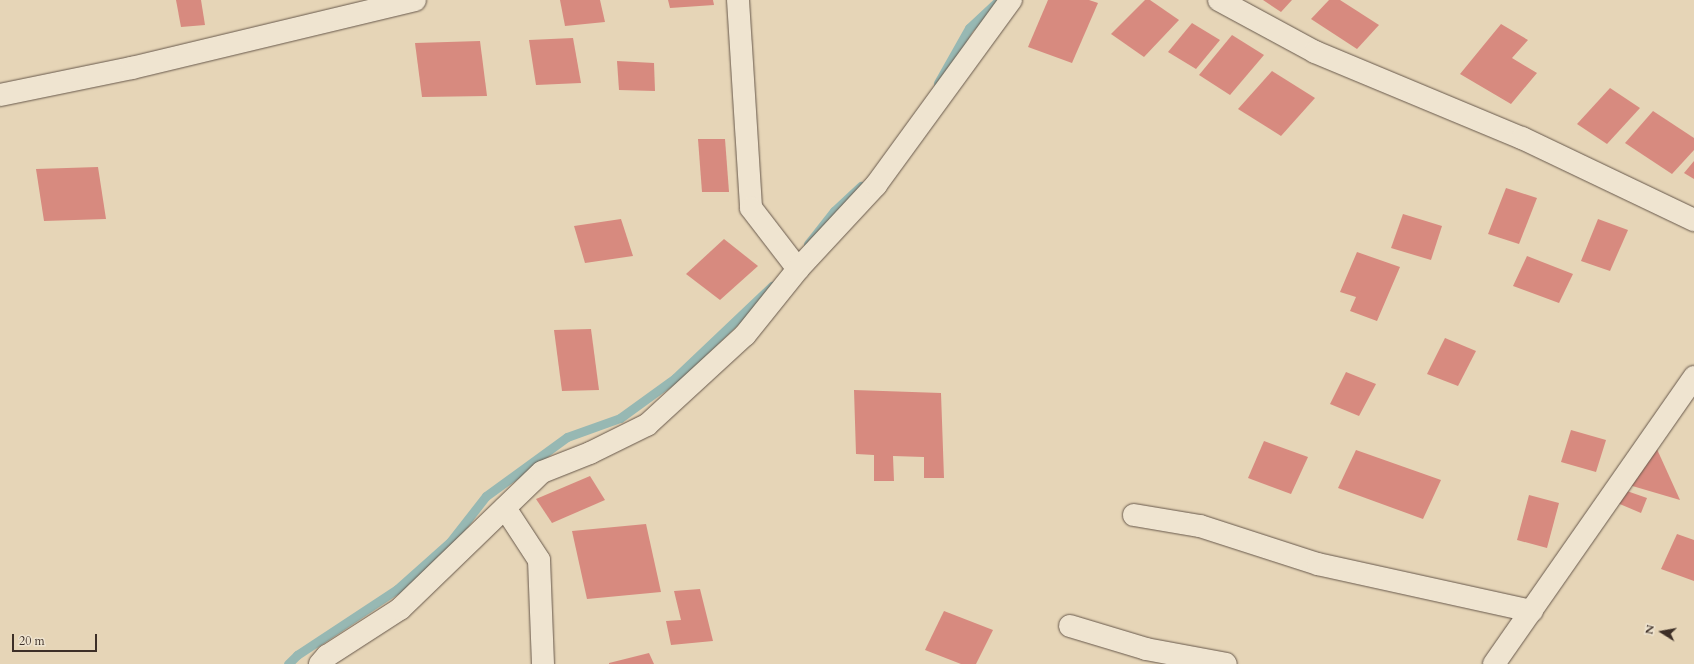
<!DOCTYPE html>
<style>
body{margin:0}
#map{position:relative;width:1694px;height:664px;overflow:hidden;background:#e6d5b7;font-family:Cardo,serif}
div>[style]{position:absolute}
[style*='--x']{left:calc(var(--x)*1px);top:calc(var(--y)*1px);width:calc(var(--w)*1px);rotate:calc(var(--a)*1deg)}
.stream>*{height:9px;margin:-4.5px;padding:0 4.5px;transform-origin:4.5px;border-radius:4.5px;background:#97b8b3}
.building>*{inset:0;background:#d78a7f}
.roads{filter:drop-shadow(0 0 1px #67584b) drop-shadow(0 0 1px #67584b)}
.street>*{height:22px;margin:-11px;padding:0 11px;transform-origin:11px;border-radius:11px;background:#efe4d0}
.secondary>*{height:22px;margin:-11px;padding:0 11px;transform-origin:11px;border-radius:11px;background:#efe4d0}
span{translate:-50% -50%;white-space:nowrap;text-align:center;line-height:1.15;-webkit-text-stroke:4px #efe4d0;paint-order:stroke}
.north{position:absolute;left:1642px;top:612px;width:40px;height:40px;-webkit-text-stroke:3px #efe4d0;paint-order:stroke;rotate:281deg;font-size:11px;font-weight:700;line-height:16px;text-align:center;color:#3d2f27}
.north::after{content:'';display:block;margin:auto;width:14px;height:18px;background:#3d2f27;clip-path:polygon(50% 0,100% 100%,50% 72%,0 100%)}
.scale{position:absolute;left:12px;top:634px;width:85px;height:18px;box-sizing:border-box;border:2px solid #3d2f27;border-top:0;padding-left:5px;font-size:12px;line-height:14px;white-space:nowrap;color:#3d2f27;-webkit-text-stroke:3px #efe4d0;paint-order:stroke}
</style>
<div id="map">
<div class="stream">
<i style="--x:938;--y:83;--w:63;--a:-60.6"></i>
<i style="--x:969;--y:28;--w:41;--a:-43"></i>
<i style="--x:808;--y:244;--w:42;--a:-51.8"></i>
<i style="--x:834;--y:211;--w:37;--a:-43"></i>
<i style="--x:288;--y:664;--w:13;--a:-45"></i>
<i style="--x:297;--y:655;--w:120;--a:-33.4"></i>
<i style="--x:397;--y:589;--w:71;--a:-41.6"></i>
<i style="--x:450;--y:542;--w:58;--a:-52"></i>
<i style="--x:486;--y:496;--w:100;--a:-36.1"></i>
<i style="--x:567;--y:437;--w:56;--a:-19.7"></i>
<i style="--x:620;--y:418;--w:68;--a:-36"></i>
<i style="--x:675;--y:378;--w:134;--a:-43.5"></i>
</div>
<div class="building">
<i style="clip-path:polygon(176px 0,201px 0,205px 25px,181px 27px)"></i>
<i style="clip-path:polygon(560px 0,600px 0,605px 22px,565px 26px)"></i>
<i style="clip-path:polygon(668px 0,713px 0,714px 5px,670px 8px)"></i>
<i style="clip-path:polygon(1048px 0,1089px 0,1098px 3px,1072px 63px,1028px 47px)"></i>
<i style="clip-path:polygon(1145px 0,1150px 0,1179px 20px,1144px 57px,1111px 34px)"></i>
<i style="clip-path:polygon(1263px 0,1292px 0,1281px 12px)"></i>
<i style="clip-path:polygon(1329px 0,1340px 0,1379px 25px,1357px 49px,1311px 19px)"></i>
<i style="clip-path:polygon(1192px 23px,1220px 40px,1196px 69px,1168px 52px)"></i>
<i style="clip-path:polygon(1501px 24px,1528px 40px,1512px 58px,1537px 73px,1511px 104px,1460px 74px)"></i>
<i style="clip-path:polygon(1232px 35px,1264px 55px,1230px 95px,1199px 75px)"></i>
<i style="clip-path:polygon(573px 38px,581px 83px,536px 85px,529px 40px)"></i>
<i style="clip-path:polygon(480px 41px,487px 96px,422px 97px,415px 43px)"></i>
<i style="clip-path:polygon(617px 61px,654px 63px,655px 91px,619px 90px)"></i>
<i style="clip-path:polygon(1272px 71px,1315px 98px,1281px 136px,1238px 109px)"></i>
<i style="clip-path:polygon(1610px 88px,1640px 108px,1607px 144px,1577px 124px)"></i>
<i style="clip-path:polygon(1653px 111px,1694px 138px,1694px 150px,1672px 174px,1625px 143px)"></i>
<i style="clip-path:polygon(698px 139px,725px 139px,729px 192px,702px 192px)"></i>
<i style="clip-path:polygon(1694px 161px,1694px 179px,1684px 173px)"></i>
<i style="clip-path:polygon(98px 167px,106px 219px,44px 221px,36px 169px)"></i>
<i style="clip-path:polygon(1506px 188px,1537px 198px,1519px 244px,1488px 234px)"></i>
<i style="clip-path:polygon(1403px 214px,1442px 226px,1431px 260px,1391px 248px)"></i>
<i style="clip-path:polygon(621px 219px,633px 256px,585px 263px,574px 226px)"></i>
<i style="clip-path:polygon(1598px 219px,1628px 230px,1610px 271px,1581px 261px)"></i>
<i style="clip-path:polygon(724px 239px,758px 266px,720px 300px,686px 274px)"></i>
<i style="clip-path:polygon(1357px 252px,1400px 267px,1377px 321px,1350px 311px,1356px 297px,1340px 292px)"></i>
<i style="clip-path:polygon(1527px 256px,1573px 274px,1559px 303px,1513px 286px)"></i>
<i style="clip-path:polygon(591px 329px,599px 390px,562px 391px,554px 330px)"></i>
<i style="clip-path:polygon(1445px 338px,1476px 351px,1458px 386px,1427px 374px)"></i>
<i style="clip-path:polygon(1346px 372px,1376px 384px,1359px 416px,1330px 404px)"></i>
<i style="clip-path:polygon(854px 390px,941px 393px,944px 478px,924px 478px,924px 457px,893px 456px,894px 481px,874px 481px,874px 455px,856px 454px)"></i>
<i style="clip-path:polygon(1571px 430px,1606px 440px,1596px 472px,1561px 462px)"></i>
<i style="clip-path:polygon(1264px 441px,1308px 457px,1291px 494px,1248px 478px)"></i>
<i style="clip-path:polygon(1656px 447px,1680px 500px,1629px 485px)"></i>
<i style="clip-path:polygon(1356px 450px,1441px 480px,1423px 519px,1338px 488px)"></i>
<i style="clip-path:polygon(590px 476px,605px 500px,552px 523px,536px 499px)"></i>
<i style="clip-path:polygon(1624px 490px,1647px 498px,1641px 513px,1615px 502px)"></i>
<i style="clip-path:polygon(1529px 495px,1559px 503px,1547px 548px,1517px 540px)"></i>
<i style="clip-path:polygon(646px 524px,661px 592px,587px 599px,572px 531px)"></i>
<i style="clip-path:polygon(1677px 534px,1694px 540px,1694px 581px,1661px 569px)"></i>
<i style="clip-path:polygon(700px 589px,713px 641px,671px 645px,666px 621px,681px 620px,674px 591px)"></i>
<i style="clip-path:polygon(944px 611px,993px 630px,976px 664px,961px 664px,925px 650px)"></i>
<i style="clip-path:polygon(649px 653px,654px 664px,609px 664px,609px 663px)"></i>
</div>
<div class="roads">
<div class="street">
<i style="--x:738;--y:0;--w:208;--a:86.4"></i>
<i style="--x:751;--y:208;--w:77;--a:52.4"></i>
<i style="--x:1219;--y:0;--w:109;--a:28.4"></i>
<i style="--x:1315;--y:52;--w:224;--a:22.6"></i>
<i style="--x:1522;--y:138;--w:191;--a:25.5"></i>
<i style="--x:505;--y:508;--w:62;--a:56.8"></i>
<i style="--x:539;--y:560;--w:104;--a:87.8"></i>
<i style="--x:1134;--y:515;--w:67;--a:9.5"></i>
<i style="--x:1200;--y:526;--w:124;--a:17.9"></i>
<i style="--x:1318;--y:564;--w:219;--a:12.4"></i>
<i style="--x:1070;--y:626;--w:79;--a:16.8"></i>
<i style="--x:1146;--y:649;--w:81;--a:10.6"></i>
<i style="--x:320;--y:664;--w:11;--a:-49"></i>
<i style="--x:327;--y:656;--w:87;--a:-32.8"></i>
<i style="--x:400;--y:609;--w:197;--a:-44"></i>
<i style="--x:542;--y:472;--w:52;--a:-21.6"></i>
<i style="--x:590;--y:453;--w:64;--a:-26.2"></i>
<i style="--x:647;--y:425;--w:133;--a:-42.6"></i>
<i style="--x:745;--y:335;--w:85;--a:-51.2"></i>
<i style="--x:798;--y:269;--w:115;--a:-47.1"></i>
<i style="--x:876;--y:185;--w:229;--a:-53.9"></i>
<i style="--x:1494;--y:664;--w:350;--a:-55.1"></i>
</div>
<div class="secondary">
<i style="--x:0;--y:95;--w:135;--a:-11.6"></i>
<i style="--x:132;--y:68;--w:291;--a:-13.5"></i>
</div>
</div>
<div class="north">N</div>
<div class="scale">20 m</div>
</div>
